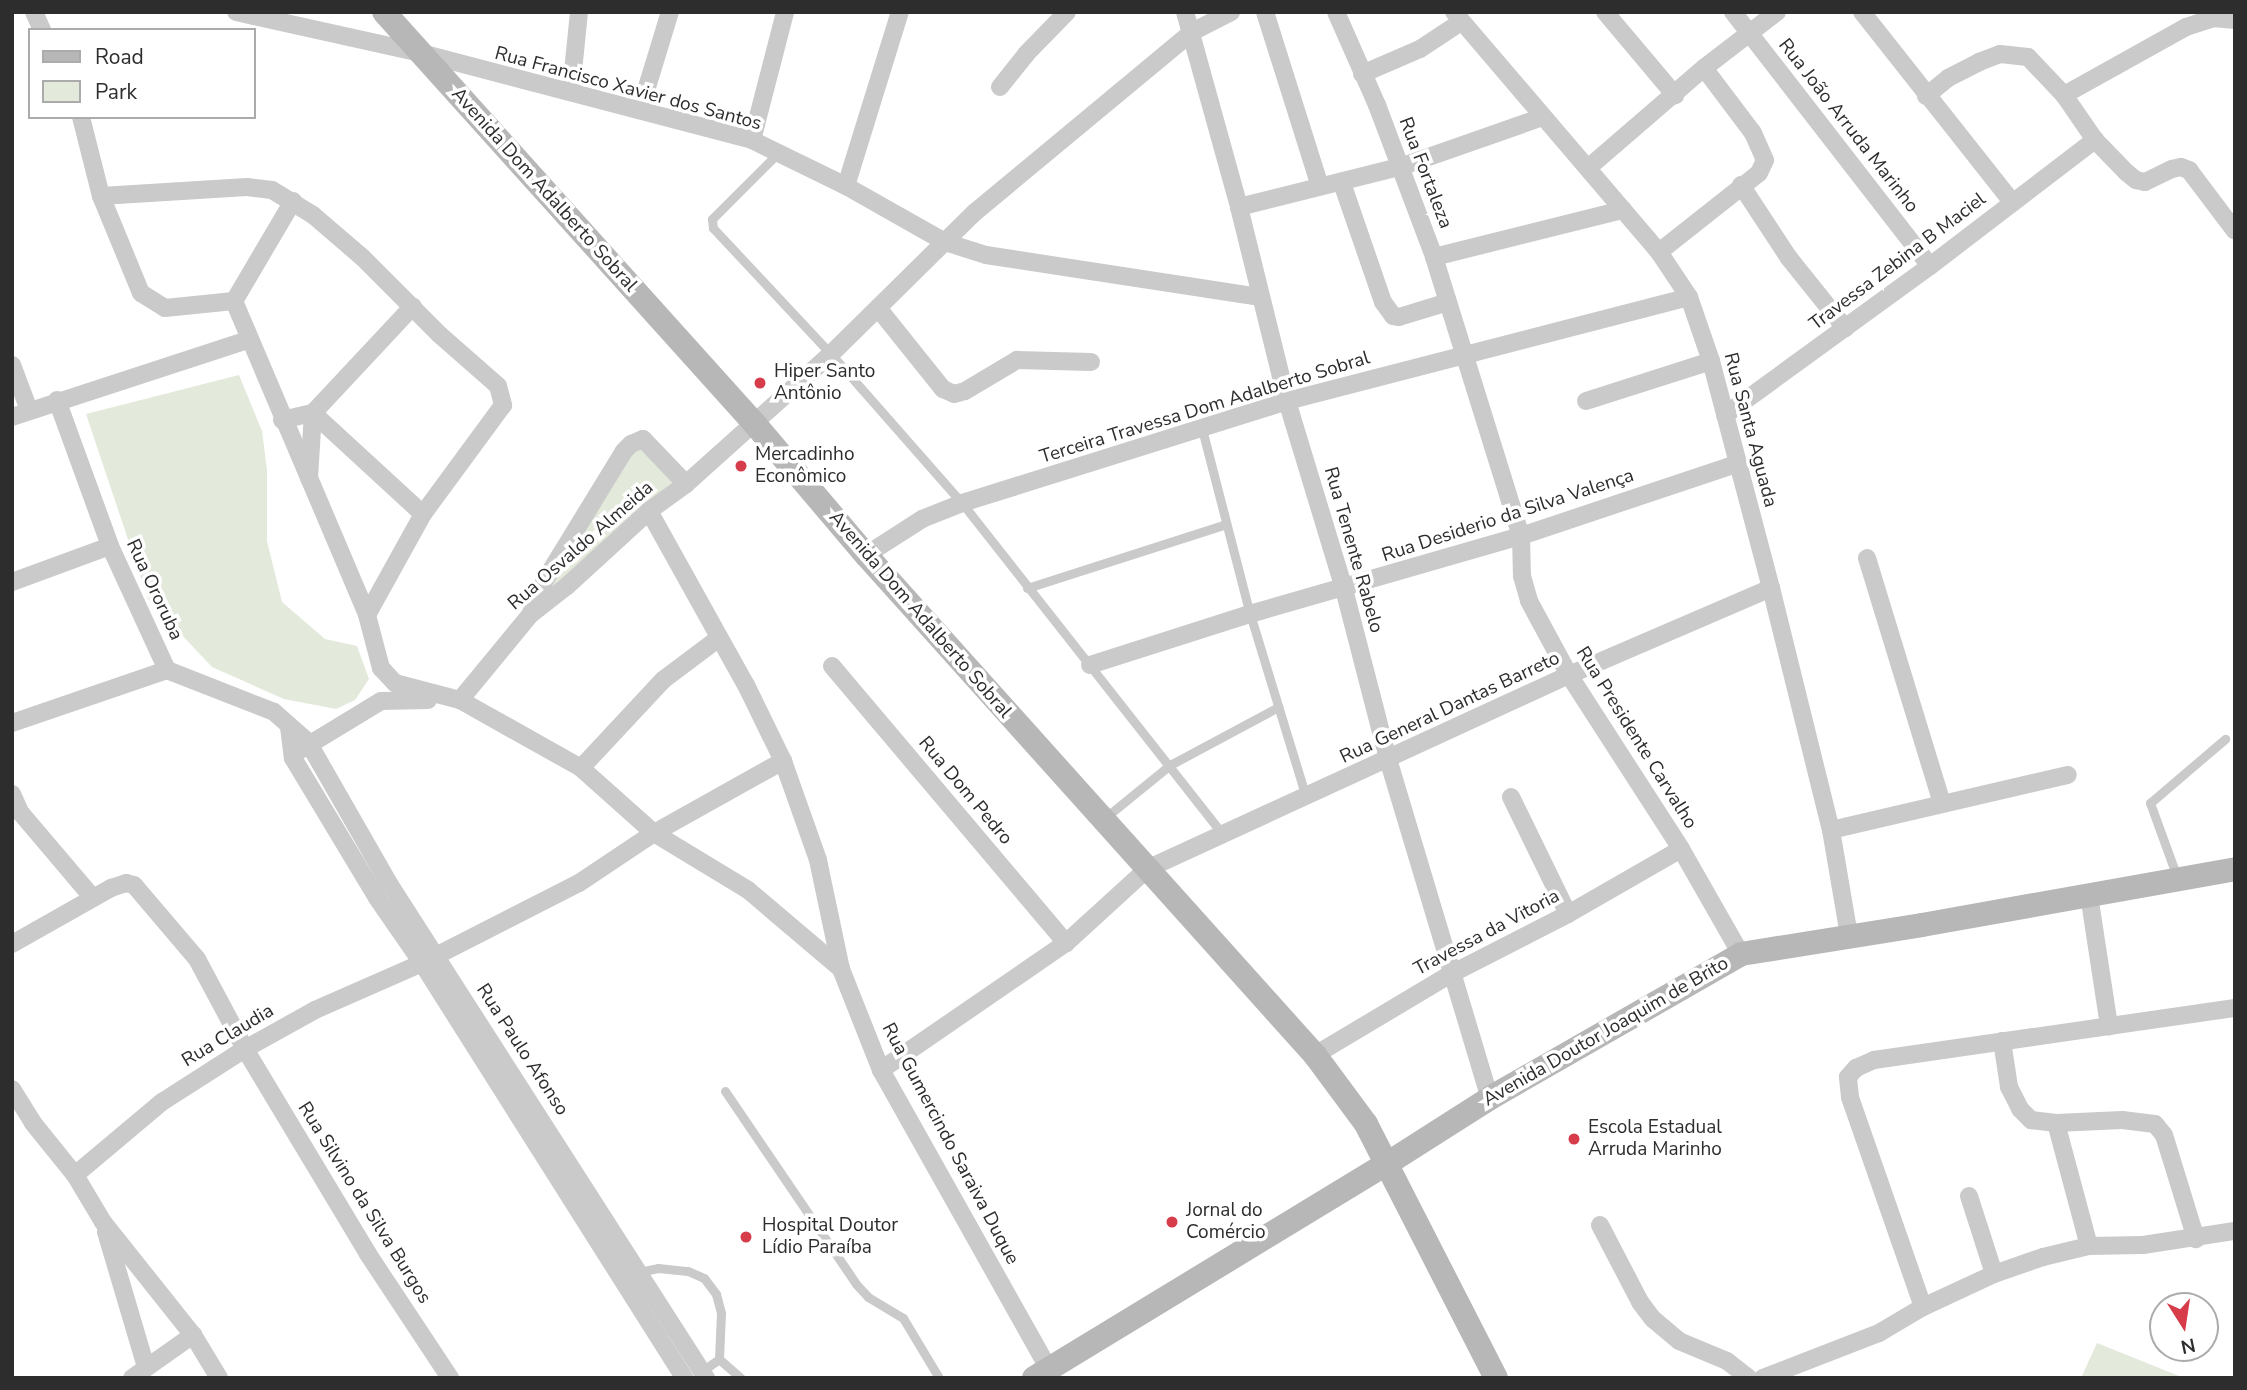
<!DOCTYPE html>
<meta charset="utf-8">
<style>
body{margin:0}
#map{position:relative;width:2247px;height:1390px;overflow:hidden;background:#fff;font-family:"Nunito Sans",sans-serif}
div>[style]{position:absolute}
[style*='--x']{left:calc(var(--x)*1px);top:calc(var(--y)*1px);width:calc(var(--w)*1px);rotate:calc(var(--a)*1deg)}
.green>*{inset:0;background:#e3e9db}
.lane>*{height:9px;margin:-4.5px;padding:0 4.5px;transform-origin:4.5px;border-radius:4.5px;background:#cacaca}
.street>*{height:18px;margin:-9px;padding:0 9px;transform-origin:9px;border-radius:9px;background:#cacaca}
.secondary>*{height:24px;margin:-12px;padding:0 12px;transform-origin:12px;border-radius:12px;background:#b7b7b7}
.dots>*{width:19px;height:19px;translate:-50% -50%;box-sizing:border-box;border:4px solid #fff;border-radius:50%}
span{translate:-50% -50%;white-space:nowrap;text-align:center;line-height:1.15;-webkit-text-stroke:7px #fff;paint-order:stroke}
.street-label{font-size:19px;color:#2d2d2d}
.poi-label{font-size:19px;color:#2d2d2d}
.left{translate:0 -50%;text-align:left}
.frame{position:absolute;inset:0;border:14px solid #2d2d2d;pointer-events:none}
.legend{position:absolute;left:28px;top:28px;width:228px;height:91px;box-sizing:border-box;background:#fff;border:2px solid #ababab;margin:0;padding:9px 12px;list-style:none;font-size:21px;color:#2d2d2d}
.legend li{display:flex;align-items:center;gap:14px;height:35px}
.legend b{width:35px;border:2px solid #ababab}
.north{position:absolute;left:2149px;top:1292px;width:70px;height:70px;box-sizing:border-box;background:#fff;border:2px solid #ababab;border-radius:50%;rotate:168deg;font-size:19px;font-weight:700;line-height:28px;text-align:center;color:#2d2d2d}
.north::after{content:'';display:block;margin:auto;width:24px;height:32px;background:#d73c4a;clip-path:polygon(50% 0,100% 100%,50% 72%,0 100%)}
</style>
<div id="map">
<div class="green">
<i style="clip-path:polygon(239px 375px,262px 431px,267px 470px,267px 541px,282px 602px,325px 639px,357px 646px,369px 679px,355px 700px,336px 709px,284px 699px,212px 667px,148px 599px,86px 414px)"></i>
<i style="clip-path:polygon(636px 441px,686px 484px,530px 615px)"></i>
<i style="clip-path:polygon(2097px 1343px,2184px 1378px,2081px 1378px)"></i>
</div>
<div class="lane">
<i style="--x:777;--y:154;--w:92;--a:135"></i>
<i style="--x:712;--y:219;--w:9;--a:84"></i>
<i style="--x:713;--y:228;--w:173;--a:46.9"></i>
<i style="--x:831;--y:354;--w:198;--a:48.7"></i>
<i style="--x:962;--y:503;--w:422;--a:51.8"></i>
<i style="--x:1202;--y:429;--w:191;--a:75.5"></i>
<i style="--x:1250;--y:614;--w:191;--a:73"></i>
<i style="--x:1027;--y:588;--w:209;--a:-17.8"></i>
<i style="--x:1106;--y:817;--w:82;--a:-39.1"></i>
<i style="--x:1170;--y:765;--w:123;--a:-28.2"></i>
<i style="--x:2177;--y:877;--w:79;--a:-110"></i>
<i style="--x:2150;--y:803;--w:99;--a:-40.5"></i>
<i style="--x:725;--y:1091;--w:233;--a:55.8"></i>
<i style="--x:856;--y:1284;--w:18;--a:47"></i>
<i style="--x:868;--y:1297;--w:41;--a:31"></i>
<i style="--x:903;--y:1318;--w:70;--a:59"></i>
<i style="--x:639;--y:1272;--w:19;--a:-12"></i>
<i style="--x:658;--y:1268;--w:30;--a:6"></i>
<i style="--x:688;--y:1271;--w:17;--a:24"></i>
<i style="--x:704;--y:1278;--w:20;--a:53"></i>
<i style="--x:716;--y:1294;--w:20;--a:75"></i>
<i style="--x:721;--y:1313;--w:46;--a:92.5"></i>
<i style="--x:702;--y:1371;--w:21;--a:-35"></i>
<i style="--x:719;--y:1359;--w:29;--a:41"></i>
</div>
<div class="street">
<i style="--x:34;--y:12;--w:20;--a:66"></i>
<i style="--x:236;--y:12;--w:189;--a:12.5"></i>
<i style="--x:421;--y:53;--w:342;--a:14.7"></i>
<i style="--x:752;--y:140;--w:105;--a:26.1"></i>
<i style="--x:846;--y:186;--w:114;--a:29.5"></i>
<i style="--x:945;--y:242;--w:43;--a:17.6"></i>
<i style="--x:986;--y:255;--w:278;--a:8.7"></i>
<i style="--x:1185;--y:12;--w:202;--a:74.5"></i>
<i style="--x:1239;--y:207;--w:200;--a:76.1"></i>
<i style="--x:1287;--y:401;--w:196;--a:73.1"></i>
<i style="--x:1344;--y:589;--w:176;--a:75.5"></i>
<i style="--x:1388;--y:759;--w:354;--a:73.3"></i>
<i style="--x:1265;--y:12;--w:182;--a:72.5"></i>
<i style="--x:1336;--y:12;--w:102;--a:66.2"></i>
<i style="--x:1377;--y:105;--w:162;--a:69.4"></i>
<i style="--x:1434;--y:257;--w:292;--a:72.7"></i>
<i style="--x:1521;--y:536;--w:40;--a:88.6"></i>
<i style="--x:1522;--y:576;--w:26;--a:74"></i>
<i style="--x:1529;--y:601;--w:84;--a:61.6"></i>
<i style="--x:1569;--y:675;--w:207;--a:57.2"></i>
<i style="--x:1681;--y:849;--w:121;--a:60.3"></i>
<i style="--x:1454;--y:12;--w:316;--a:49.5"></i>
<i style="--x:1659;--y:252;--w:54;--a:56.3"></i>
<i style="--x:1689;--y:297;--w:68;--a:71"></i>
<i style="--x:1711;--y:361;--w:235;--a:75.2"></i>
<i style="--x:1771;--y:588;--w:249;--a:76.1"></i>
<i style="--x:1831;--y:830;--w:107;--a:80.3"></i>
<i style="--x:1605;--y:12;--w:109;--a:49.9"></i>
<i style="--x:1733;--y:12;--w:321;--a:52.2"></i>
<i style="--x:1862;--y:12;--w:243;--a:51.7"></i>
<i style="--x:1362;--y:74;--w:63;--a:-23.3"></i>
<i style="--x:1420;--y:49;--w:49;--a:-33.4"></i>
<i style="--x:1000;--y:87;--w:43;--a:-51.5"></i>
<i style="--x:1027;--y:53;--w:57;--a:-45.7"></i>
<i style="--x:571;--y:91;--w:79;--a:-84.2"></i>
<i style="--x:2064;--y:95;--w:140;--a:-29.1"></i>
<i style="--x:2186;--y:27;--w:28;--a:-18"></i>
<i style="--x:2213;--y:18;--w:22;--a:5"></i>
<i style="--x:1926;--y:96;--w:28;--a:-39"></i>
<i style="--x:1948;--y:78;--w:35;--a:-27"></i>
<i style="--x:1979;--y:62;--w:22;--a:-21"></i>
<i style="--x:2000;--y:54;--w:28;--a:6"></i>
<i style="--x:2028;--y:57;--w:52;--a:46.5"></i>
<i style="--x:2064;--y:95;--w:55;--a:55.4"></i>
<i style="--x:2095;--y:140;--w:45;--a:45.9"></i>
<i style="--x:2126;--y:172;--w:13;--a:39"></i>
<i style="--x:2136;--y:180;--w:9;--a:13"></i>
<i style="--x:2145;--y:182;--w:30;--a:-26"></i>
<i style="--x:2172;--y:169;--w:9;--a:-13"></i>
<i style="--x:2181;--y:167;--w:9;--a:21"></i>
<i style="--x:2189;--y:170;--w:76;--a:53"></i>
<i style="--x:640;--y:110;--w:102;--a:-73"></i>
<i style="--x:81;--y:117;--w:81;--a:75.8"></i>
<i style="--x:101;--y:196;--w:105;--a:67.6"></i>
<i style="--x:141;--y:293;--w:28;--a:32"></i>
<i style="--x:165;--y:308;--w:69;--a:-5.8"></i>
<i style="--x:752;--y:140;--w:132;--a:-75.5"></i>
<i style="--x:1588;--y:168;--w:153;--a:-40.8"></i>
<i style="--x:1704;--y:68;--w:92;--a:-37.5"></i>
<i style="--x:1342;--y:183;--w:126;--a:71"></i>
<i style="--x:1383;--y:302;--w:17;--a:54"></i>
<i style="--x:1393;--y:316;--w:6;--a:9"></i>
<i style="--x:1399;--y:317;--w:51;--a:-17"></i>
<i style="--x:1741;--y:185;--w:87;--a:56.7"></i>
<i style="--x:1789;--y:258;--w:90;--a:51.3"></i>
<i style="--x:846;--y:186;--w:182;--a:-72.8"></i>
<i style="--x:101;--y:196;--w:146;--a:-3.5"></i>
<i style="--x:247;--y:187;--w:25;--a:7"></i>
<i style="--x:272;--y:190;--w:48;--a:31.4"></i>
<i style="--x:313;--y:215;--w:65;--a:40.6"></i>
<i style="--x:362;--y:257;--w:110;--a:45"></i>
<i style="--x:440;--y:335;--w:77;--a:41.3"></i>
<i style="--x:498;--y:386;--w:20;--a:75"></i>
<i style="--x:503;--y:405;--w:135;--a:126.3"></i>
<i style="--x:423;--y:514;--w:115;--a:119"></i>
<i style="--x:293;--y:201;--w:116;--a:120.5"></i>
<i style="--x:234;--y:301;--w:341;--a:67"></i>
<i style="--x:367;--y:615;--w:55;--a:75.2"></i>
<i style="--x:381;--y:668;--w:21;--a:47"></i>
<i style="--x:395;--y:683;--w:67;--a:14.7"></i>
<i style="--x:460;--y:700;--w:139;--a:29.3"></i>
<i style="--x:581;--y:768;--w:98;--a:41.7"></i>
<i style="--x:654;--y:833;--w:110;--a:31.2"></i>
<i style="--x:748;--y:890;--w:122;--a:40.3"></i>
<i style="--x:1239;--y:207;--w:166;--a:-14"></i>
<i style="--x:1400;--y:167;--w:151;--a:-19.3"></i>
<i style="--x:1659;--y:252;--w:127;--a:-38.3"></i>
<i style="--x:1759;--y:173;--w:14;--a:-65"></i>
<i style="--x:1765;--y:160;--w:30;--a:-114"></i>
<i style="--x:1753;--y:133;--w:81;--a:-127"></i>
<i style="--x:1434;--y:257;--w:195;--a:-14"></i>
<i style="--x:878;--y:308;--w:104;--a:51.3"></i>
<i style="--x:943;--y:389;--w:12;--a:24"></i>
<i style="--x:954;--y:394;--w:11;--a:-15"></i>
<i style="--x:965;--y:391;--w:61;--a:-30.8"></i>
<i style="--x:1017;--y:360;--w:74;--a:1.5"></i>
<i style="--x:12;--y:365;--w:48;--a:69.3"></i>
<i style="--x:57;--y:400;--w:155;--a:70"></i>
<i style="--x:110;--y:546;--w:136;--a:65.3"></i>
<i style="--x:167;--y:670;--w:115;--a:21.4"></i>
<i style="--x:274;--y:712;--w:45;--a:41.4"></i>
<i style="--x:308;--y:742;--w:165;--a:60.2"></i>
<i style="--x:390;--y:885;--w:586;--a:57.34"></i>
<i style="--x:1586;--y:401;--w:131;--a:-17.7"></i>
<i style="--x:1725;--y:415;--w:253;--a:-36"></i>
<i style="--x:1930;--y:266;--w:208;--a:-37.4"></i>
<i style="--x:12;--y:417;--w:248;--a:-18.1"></i>
<i style="--x:282;--y:420;--w:32;--a:-13"></i>
<i style="--x:313;--y:413;--w:149;--a:42.6"></i>
<i style="--x:309;--y:478;--w:65;--a:-86.5"></i>
<i style="--x:313;--y:413;--w:146;--a:-46.9"></i>
<i style="--x:649;--y:511;--w:199;--a:60.9"></i>
<i style="--x:746;--y:685;--w:85;--a:64"></i>
<i style="--x:783;--y:761;--w:105;--a:70.5"></i>
<i style="--x:818;--y:860;--w:111;--a:78.1"></i>
<i style="--x:841;--y:969;--w:109;--a:68.4"></i>
<i style="--x:881;--y:1070;--w:342;--a:60.7"></i>
<i style="--x:866;--y:555;--w:67;--a:-32.7"></i>
<i style="--x:922;--y:519;--w:43;--a:-21.8"></i>
<i style="--x:962;--y:503;--w:341;--a:-17.4"></i>
<i style="--x:1287;--y:401;--w:415;--a:-14.5"></i>
<i style="--x:1867;--y:558;--w:256;--a:73"></i>
<i style="--x:12;--y:582;--w:104;--a:-20.2"></i>
<i style="--x:531;--y:613;--w:36;--a:-67"></i>
<i style="--x:545;--y:580;--w:151;--a:-58.5"></i>
<i style="--x:624;--y:451;--w:10;--a:-45"></i>
<i style="--x:631;--y:444;--w:13;--a:-23"></i>
<i style="--x:643;--y:439;--w:62;--a:46.3"></i>
<i style="--x:1090;--y:665;--w:168;--a:-17.7"></i>
<i style="--x:1250;--y:614;--w:282;--a:-16.1"></i>
<i style="--x:1521;--y:536;--w:227;--a:-18.5"></i>
<i style="--x:832;--y:666;--w:363;--a:49.8"></i>
<i style="--x:460;--y:700;--w:110;--a:-50.5"></i>
<i style="--x:530;--y:615;--w:47;--a:-38.1"></i>
<i style="--x:567;--y:586;--w:111;--a:-42.4"></i>
<i style="--x:649;--y:511;--w:46;--a:-36.1"></i>
<i style="--x:686;--y:484;--w:195;--a:-41.9"></i>
<i style="--x:831;--y:354;--w:201;--a:-44.6"></i>
<i style="--x:974;--y:213;--w:283;--a:-39.7"></i>
<i style="--x:1192;--y:32;--w:44;--a:-27.1"></i>
<i style="--x:12;--y:723;--w:164;--a:-18.9"></i>
<i style="--x:289;--y:727;--w:31;--a:83"></i>
<i style="--x:293;--y:758;--w:163;--a:59"></i>
<i style="--x:377;--y:898;--w:79;--a:55.3"></i>
<i style="--x:422;--y:963;--w:491;--a:57.7"></i>
<i style="--x:302;--y:749;--w:92;--a:-31.3"></i>
<i style="--x:381;--y:701;--w:47;--a:-1.2"></i>
<i style="--x:581;--y:768;--w:120;--a:-47"></i>
<i style="--x:663;--y:680;--w:70;--a:-36.9"></i>
<i style="--x:12;--y:794;--w:20;--a:66"></i>
<i style="--x:20;--y:812;--w:113;--a:49.7"></i>
<i style="--x:1511;--y:797;--w:130;--a:64"></i>
<i style="--x:1831;--y:830;--w:243;--a:-13.1"></i>
<i style="--x:2089;--y:895;--w:133;--a:81.3"></i>
<i style="--x:12;--y:944;--w:114;--a:-29.5"></i>
<i style="--x:111;--y:888;--w:16;--a:-18"></i>
<i style="--x:126;--y:883;--w:8;--a:14"></i>
<i style="--x:134;--y:885;--w:97;--a:49.6"></i>
<i style="--x:197;--y:959;--w:102;--a:61.9"></i>
<i style="--x:245;--y:1049;--w:239;--a:59"></i>
<i style="--x:368;--y:1254;--w:149;--a:56.5"></i>
<i style="--x:2002;--y:1041;--w:47;--a:81.3"></i>
<i style="--x:2009;--y:1087;--w:25;--a:63"></i>
<i style="--x:2020;--y:1109;--w:16;--a:45"></i>
<i style="--x:2031;--y:1120;--w:25;--a:7"></i>
<i style="--x:2056;--y:1123;--w:127;--a:75"></i>
<i style="--x:1315;--y:1055;--w:158;--a:-30.8"></i>
<i style="--x:1451;--y:974;--w:131;--a:-27.1"></i>
<i style="--x:1568;--y:914;--w:130;--a:-29.9"></i>
<i style="--x:881;--y:1070;--w:224;--a:-34.5"></i>
<i style="--x:1066;--y:943;--w:110;--a:-42.4"></i>
<i style="--x:1147;--y:869;--w:464;--a:-24.7"></i>
<i style="--x:1569;--y:675;--w:220;--a:-23.3"></i>
<i style="--x:12;--y:1089;--w:40;--a:58"></i>
<i style="--x:33;--y:1123;--w:67;--a:51.1"></i>
<i style="--x:75;--y:1175;--w:55;--a:59.2"></i>
<i style="--x:103;--y:1222;--w:144;--a:51.5"></i>
<i style="--x:193;--y:1335;--w:50;--a:58.8"></i>
<i style="--x:2056;--y:1123;--w:66;--a:-2.6"></i>
<i style="--x:2122;--y:1120;--w:33;--a:7"></i>
<i style="--x:2155;--y:1124;--w:14;--a:51"></i>
<i style="--x:2164;--y:1135;--w:109;--a:72.9"></i>
<i style="--x:75;--y:1175;--w:114;--a:-40"></i>
<i style="--x:162;--y:1102;--w:98;--a:-32.6"></i>
<i style="--x:245;--y:1049;--w:80;--a:-29.1"></i>
<i style="--x:315;--y:1010;--w:117;--a:-23.7"></i>
<i style="--x:422;--y:963;--w:176;--a:-27"></i>
<i style="--x:579;--y:883;--w:90;--a:-33.7"></i>
<i style="--x:654;--y:833;--w:148;--a:-29.2"></i>
<i style="--x:1969;--y:1196;--w:82;--a:72.2"></i>
<i style="--x:1600;--y:1225;--w:87;--a:62.5"></i>
<i style="--x:1640;--y:1302;--w:21;--a:53"></i>
<i style="--x:1653;--y:1319;--w:34;--a:40"></i>
<i style="--x:1679;--y:1341;--w:52;--a:22.6"></i>
<i style="--x:1727;--y:1361;--w:28;--a:38"></i>
<i style="--x:106;--y:1232;--w:141;--a:73.5"></i>
<i style="--x:1923;--y:1307;--w:222;--a:-109.2"></i>
<i style="--x:1850;--y:1097;--w:20;--a:-96"></i>
<i style="--x:1848;--y:1077;--w:12;--a:-48"></i>
<i style="--x:1856;--y:1068;--w:20;--a:-24"></i>
<i style="--x:1874;--y:1060;--w:365;--a:-8.2"></i>
<i style="--x:132;--y:1378;--w:75;--a:-35.2"></i>
<i style="--x:1763;--y:1378;--w:124;--a:-21.2"></i>
<i style="--x:1879;--y:1333;--w:51;--a:-30.6"></i>
<i style="--x:1923;--y:1307;--w:78;--a:-24.9"></i>
<i style="--x:1994;--y:1274;--w:52;--a:-19.1"></i>
<i style="--x:2043;--y:1257;--w:47;--a:-13.4"></i>
<i style="--x:2089;--y:1246;--w:54;--a:-1.1"></i>
<i style="--x:2143;--y:1245;--w:93;--a:-8.7"></i>
</div>
<div class="secondary">
<i style="--x:384;--y:12;--w:553;--a:48.01"></i>
<i style="--x:754;--y:423;--w:173;--a:49.7"></i>
<i style="--x:866;--y:555;--w:672;--a:48.08"></i>
<i style="--x:1315;--y:1055;--w:86;--a:53.5"></i>
<i style="--x:1366;--y:1124;--w:285;--a:62.9"></i>
<i style="--x:1034;--y:1378;--w:411;--a:-31.3"></i>
<i style="--x:1385;--y:1165;--w:125;--a:-32.5"></i>
<i style="--x:1490;--y:1098;--w:289;--a:-29.8"></i>
<i style="--x:1741;--y:954;--w:183;--a:-9.1"></i>
<i style="--x:1922;--y:925;--w:318;--a:-10.1"></i>
</div>
<div class="dots">
<i style="left:760px;top:383px;background:#d73c4a"></i>
<i style="left:741px;top:466px;background:#d73c4a"></i>
<i style="left:1574px;top:1139px;background:#d73c4a"></i>
<i style="left:1172px;top:1222px;background:#d73c4a"></i>
<i style="left:746px;top:1237px;background:#d73c4a"></i>
</div>
<div class="street-label">
<span style="left:628px;top:89px;rotate:15deg">Rua Francisco Xavier dos Santos</span>
<span style="left:1848px;top:126px;rotate:52deg">Rua João Arruda Marinho</span>
<span style="left:1425px;top:173px;rotate:69deg">Rua Fortaleza</span>
<span style="left:544px;top:190px;rotate:48deg">Avenida Dom Adalberto Sobral</span>
<span style="left:1898px;top:262px;rotate:-37deg">Travessa Zebina B Maciel</span>
<span style="left:1205px;top:408px;rotate:-17deg">Terceira Travessa Dom Adalberto Sobral</span>
<span style="left:1750px;top:430px;rotate:75deg">Rua Santa Aguada</span>
<span style="left:1508px;top:516px;rotate:-18deg">Rua Desiderio da Silva Valença</span>
<span style="left:581px;top:546px;rotate:-41deg">Rua Osvaldo Almeida</span>
<span style="left:1353px;top:550px;rotate:74deg">Rua Tenente Rabelo</span>
<span style="left:154px;top:590px;rotate:65deg">Rua Ororuba</span>
<span style="left:920px;top:615px;rotate:49deg">Avenida Dom Adalberto Sobral</span>
<span style="left:1450px;top:708px;rotate:-25deg">Rua General Dantas Barreto</span>
<span style="left:1636px;top:738px;rotate:58deg">Rua Presidente Carvalho</span>
<span style="left:965px;top:791px;rotate:50deg">Rua Dom Pedro</span>
<span style="left:1487px;top:933px;rotate:-28deg">Travessa da Vitoria</span>
<span style="left:1606px;top:1032px;rotate:-30deg">Avenida Doutor Joaquim de Brito</span>
<span style="left:228px;top:1036px;rotate:-31deg">Rua Claudia</span>
<span style="left:522px;top:1050px;rotate:57deg">Rua Paulo Afonso</span>
<span style="left:950px;top:1144px;rotate:62deg">Rua Gumercindo Saraiva Duque</span>
<span style="left:364px;top:1203px;rotate:58deg">Rua Silvino da Silva Burgos</span>
</div>
<div class="poi-label">
<span class="left" style="left:774px;top:383px">Hiper Santo<br>Antônio</span>
<span class="left" style="left:755px;top:466px">Mercadinho<br>Econômico</span>
<span class="left" style="left:1588px;top:1139px">Escola Estadual<br>Arruda Marinho</span>
<span class="left" style="left:1186px;top:1222px">Jornal do<br>Comércio</span>
<span class="left" style="left:762px;top:1237px">Hospital Doutor<br>Lídio Paraíba</span>
</div>
<div class="frame"></div>
<ul class="legend">
<li><b style="height:9px;background:#b7b7b7"></b>Road</li>
<li><b style="height:19px;background:#e3e9db"></b>Park</li>
</ul>
<div class="north">N</div>
</div>
